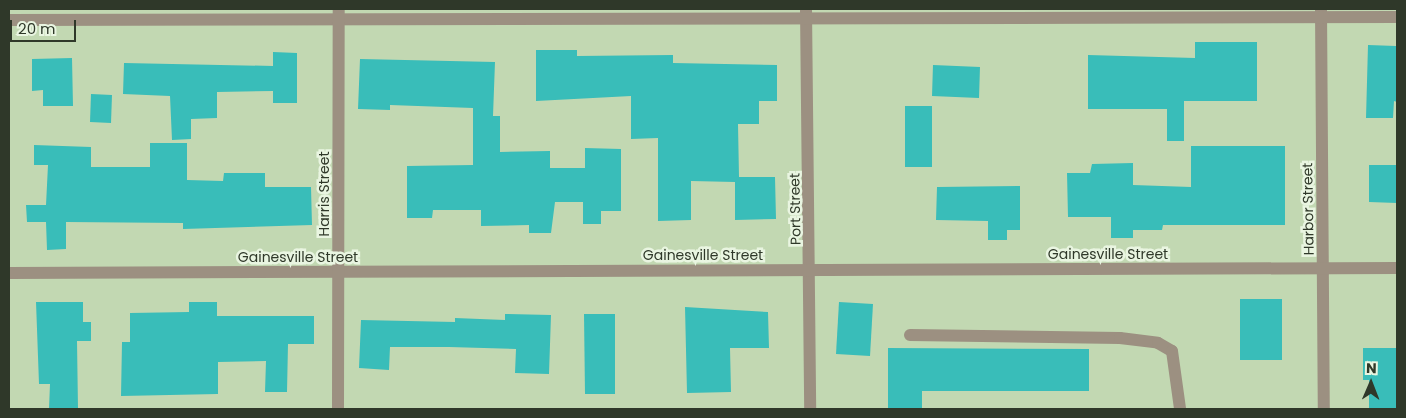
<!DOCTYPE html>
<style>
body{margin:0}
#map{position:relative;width:1406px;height:418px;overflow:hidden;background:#c2d8b2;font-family:Poppins,sans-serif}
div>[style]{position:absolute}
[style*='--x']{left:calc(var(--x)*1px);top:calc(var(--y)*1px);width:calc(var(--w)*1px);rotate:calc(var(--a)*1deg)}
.building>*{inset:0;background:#39bdb9}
.lane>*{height:12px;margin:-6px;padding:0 6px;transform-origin:6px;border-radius:6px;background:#9c9081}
.street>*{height:12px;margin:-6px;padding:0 6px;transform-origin:6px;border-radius:6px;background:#9c9081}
span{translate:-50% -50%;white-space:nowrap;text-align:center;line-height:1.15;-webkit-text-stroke:5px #e9f5e1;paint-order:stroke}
.street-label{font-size:14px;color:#2f3829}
.frame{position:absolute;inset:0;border:10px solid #2f3829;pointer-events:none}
.north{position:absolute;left:1346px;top:358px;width:50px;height:50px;-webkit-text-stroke:4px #e9f5e1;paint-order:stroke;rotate:1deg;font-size:14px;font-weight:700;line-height:20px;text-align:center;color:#2f3829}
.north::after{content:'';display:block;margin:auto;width:18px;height:22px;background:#2f3829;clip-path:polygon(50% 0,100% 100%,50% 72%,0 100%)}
.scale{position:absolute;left:10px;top:20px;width:66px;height:22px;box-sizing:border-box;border:2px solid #2f3829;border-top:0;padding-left:6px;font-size:15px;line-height:18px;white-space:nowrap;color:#2f3829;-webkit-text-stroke:4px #e9f5e1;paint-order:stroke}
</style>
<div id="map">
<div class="building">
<i style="clip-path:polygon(1195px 42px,1257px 42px,1257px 101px,1184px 101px,1184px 141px,1167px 141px,1167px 109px,1088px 109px,1088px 55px,1195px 58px)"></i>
<i style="clip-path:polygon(1368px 45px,1396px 46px,1397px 102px,1394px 101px,1393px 118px,1366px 118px)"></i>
<i style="clip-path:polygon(536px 50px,577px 50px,577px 56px,673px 55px,673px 63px,777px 65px,777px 101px,759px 101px,759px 124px,738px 124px,739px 177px,775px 177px,776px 219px,735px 220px,735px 182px,691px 181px,691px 220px,658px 221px,658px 138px,631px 139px,631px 96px,536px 101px)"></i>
<i style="clip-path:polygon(273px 52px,297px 53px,297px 103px,273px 103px,273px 91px,217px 92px,217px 118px,191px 119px,191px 139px,172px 140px,170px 96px,123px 94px,124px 63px,273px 66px)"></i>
<i style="clip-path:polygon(72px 58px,73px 106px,43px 106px,43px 90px,32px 91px,32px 59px)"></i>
<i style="clip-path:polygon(360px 59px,495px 62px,493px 116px,500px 116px,500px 152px,550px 151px,550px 168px,585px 168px,585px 148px,621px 149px,621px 211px,601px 211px,601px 224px,583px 224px,583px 202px,555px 202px,551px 233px,529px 233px,529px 225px,481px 226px,481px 210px,433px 210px,432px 218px,407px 218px,407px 166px,473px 165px,473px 108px,390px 105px,390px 110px,358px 109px)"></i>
<i style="clip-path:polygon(933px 65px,980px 67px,979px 98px,932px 96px)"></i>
<i style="clip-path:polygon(91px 94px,112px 95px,111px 123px,90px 122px)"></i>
<i style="clip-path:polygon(905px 106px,932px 106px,932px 167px,905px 167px)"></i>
<i style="clip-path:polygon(150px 143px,187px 143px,187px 180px,223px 181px,224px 173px,265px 173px,265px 187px,311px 187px,312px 225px,183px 229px,183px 223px,66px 222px,66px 249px,47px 250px,46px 222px,27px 222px,26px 205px,46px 205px,48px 165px,34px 165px,34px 145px,91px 147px,91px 167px,150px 167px)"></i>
<i style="clip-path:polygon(1191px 146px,1285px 146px,1285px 225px,1163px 225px,1162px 230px,1133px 230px,1133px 238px,1111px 238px,1111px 217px,1068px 217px,1067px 173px,1090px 173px,1092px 164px,1133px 163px,1133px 185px,1191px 187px)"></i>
<i style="clip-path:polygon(1369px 165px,1397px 165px,1397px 203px,1369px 202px)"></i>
<i style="clip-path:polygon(1020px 186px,1020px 230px,1007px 230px,1007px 240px,988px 240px,988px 221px,936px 220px,937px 187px)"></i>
<i style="clip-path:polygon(1240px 299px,1282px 299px,1282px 360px,1240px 360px)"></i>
<i style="clip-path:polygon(36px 302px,83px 302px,83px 322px,91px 322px,91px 341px,77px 341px,78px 409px,49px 409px,50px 384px,39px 384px)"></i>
<i style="clip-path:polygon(189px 302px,217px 302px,217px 316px,314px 316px,314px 344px,288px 344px,287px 392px,265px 392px,266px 361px,218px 362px,218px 394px,121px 396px,122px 342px,130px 342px,130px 313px,189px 312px)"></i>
<i style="clip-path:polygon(839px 302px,873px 304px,870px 356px,836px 354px)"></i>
<i style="clip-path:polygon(685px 307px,768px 312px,769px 348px,730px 348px,731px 392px,687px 393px)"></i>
<i style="clip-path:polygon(505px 314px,551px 315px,549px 374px,515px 373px,516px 349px,449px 347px,390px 347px,389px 370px,359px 368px,361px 320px,455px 322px,455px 318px,505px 320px)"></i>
<i style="clip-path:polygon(584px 314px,615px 314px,615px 394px,585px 394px)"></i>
<i style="clip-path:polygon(888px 348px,1089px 349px,1089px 391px,922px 391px,922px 409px,888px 409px)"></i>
<i style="clip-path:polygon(1363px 348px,1397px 348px,1397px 409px,1369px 409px,1369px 380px,1363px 380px)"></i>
</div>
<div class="lane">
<i style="--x:910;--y:335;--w:210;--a:0.8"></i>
<i style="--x:1120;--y:338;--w:38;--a:7"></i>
<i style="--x:1158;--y:343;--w:16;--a:30"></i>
<i style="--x:1172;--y:351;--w:59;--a:82.1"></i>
</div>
<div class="street">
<i style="--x:806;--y:9;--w:400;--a:89.4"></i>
<i style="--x:1321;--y:9;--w:400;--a:89.6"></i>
<i style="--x:9;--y:20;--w:1388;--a:-0.12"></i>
<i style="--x:9;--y:273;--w:1388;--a:-0.21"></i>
<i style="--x:338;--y:409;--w:400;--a:-89.9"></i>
</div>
<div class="street-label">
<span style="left:324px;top:194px;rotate:-90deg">Harris Street</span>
<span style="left:795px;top:209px;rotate:-91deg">Port Street</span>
<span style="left:1308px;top:209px;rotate:-91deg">Harbor Street</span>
<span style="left:1108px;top:254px">Gainesville Street</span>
<span style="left:703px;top:255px">Gainesville Street</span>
<span style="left:298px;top:257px">Gainesville Street</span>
</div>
<div class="frame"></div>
<div class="north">N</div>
<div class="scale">20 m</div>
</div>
